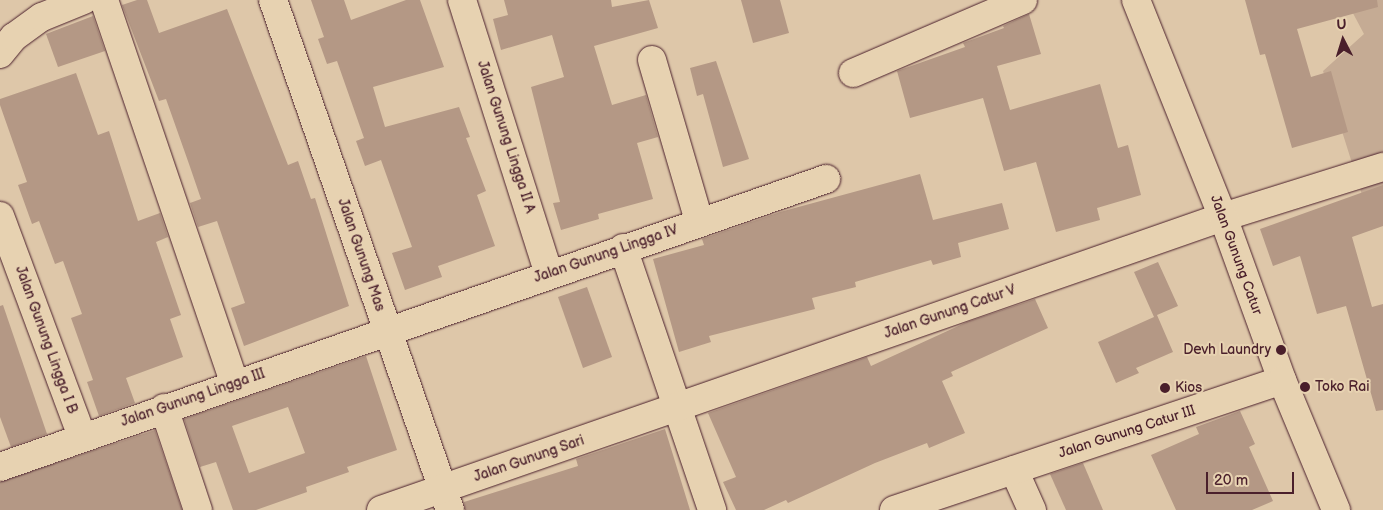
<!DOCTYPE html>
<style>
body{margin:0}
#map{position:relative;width:1383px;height:510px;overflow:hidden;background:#dec7a9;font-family:"Balsamiq Sans",sans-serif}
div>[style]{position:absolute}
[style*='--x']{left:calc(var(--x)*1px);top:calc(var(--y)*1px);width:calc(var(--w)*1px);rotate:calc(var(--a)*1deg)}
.green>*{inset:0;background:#c5ab94}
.building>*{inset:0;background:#b49885}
.roads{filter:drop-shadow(0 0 1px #4a1f2b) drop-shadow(0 0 1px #4a1f2b)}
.street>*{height:28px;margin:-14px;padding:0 14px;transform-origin:14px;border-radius:14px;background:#e7d2b1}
.secondary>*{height:28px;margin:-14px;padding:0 14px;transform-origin:14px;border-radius:14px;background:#e7d2b1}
.dots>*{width:14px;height:14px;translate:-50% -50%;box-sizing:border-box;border:2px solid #e7d2b1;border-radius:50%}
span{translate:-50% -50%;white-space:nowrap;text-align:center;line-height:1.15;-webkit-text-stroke:4px #e7d2b1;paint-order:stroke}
.street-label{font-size:14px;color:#4a1f2b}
.poi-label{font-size:14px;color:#4a1f2b}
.right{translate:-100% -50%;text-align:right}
.left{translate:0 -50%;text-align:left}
.north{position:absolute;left:1318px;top:15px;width:50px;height:50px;-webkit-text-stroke:4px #e7d2b1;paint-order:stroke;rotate:355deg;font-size:14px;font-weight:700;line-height:20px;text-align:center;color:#4a1f2b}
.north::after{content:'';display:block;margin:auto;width:18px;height:22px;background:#4a1f2b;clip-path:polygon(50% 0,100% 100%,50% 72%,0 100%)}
.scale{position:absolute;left:1206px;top:472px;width:88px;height:22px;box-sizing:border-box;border:2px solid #4a1f2b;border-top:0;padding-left:6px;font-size:15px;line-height:18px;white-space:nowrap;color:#4a1f2b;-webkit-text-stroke:4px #e7d2b1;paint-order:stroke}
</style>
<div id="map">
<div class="green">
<i style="clip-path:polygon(1346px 0,1383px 0,1383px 190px,1363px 198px,1323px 71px,1364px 34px)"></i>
</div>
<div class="building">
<i style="clip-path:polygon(137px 0,147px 0,159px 33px,227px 9px,288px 165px,298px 161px,311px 199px,315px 198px,349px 306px,244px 346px,231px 308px,245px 303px,217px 221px,198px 227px,190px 203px,201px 199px,189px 164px,166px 99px,159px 101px,122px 5px)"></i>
<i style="clip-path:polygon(311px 0,344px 0,351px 20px,406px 0,420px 0,444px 67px,373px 87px,385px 127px,459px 107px,470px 137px,466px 138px,486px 191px,477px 195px,495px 246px,438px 266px,442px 277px,405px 290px,392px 253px,412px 247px,381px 160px,365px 166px,356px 141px,364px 138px,337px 61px,327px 64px,318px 39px,324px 37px)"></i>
<i style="clip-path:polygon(504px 0,611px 0,612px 7px,649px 0,658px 28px,594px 46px,612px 105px,646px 95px,658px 137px,637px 143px,653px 199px,598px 214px,599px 219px,561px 230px,553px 203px,560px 202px,531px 87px,564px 77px,552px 35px,501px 50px,493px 19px,508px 15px)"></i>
<i style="clip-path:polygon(741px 0,780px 0,789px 33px,753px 43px)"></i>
<i style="clip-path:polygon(1245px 0,1377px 0,1378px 7px,1297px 29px,1311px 77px,1331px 71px,1348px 132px,1292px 148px,1265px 54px,1260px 55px)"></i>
<i style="clip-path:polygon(1029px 14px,1041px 54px,997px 66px,1010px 110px,1100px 84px,1118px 148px,1128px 145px,1141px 195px,1097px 208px,1100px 220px,1056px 232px,1036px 162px,1004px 171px,983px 98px,910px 118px,897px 71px,965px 47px,963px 43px,1004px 28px,1003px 26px)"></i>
<i style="clip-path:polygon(93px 16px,105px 51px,58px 67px,46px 34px)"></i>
<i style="clip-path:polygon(716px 61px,749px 159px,723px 167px,703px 94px,697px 96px,690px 68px)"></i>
<i style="clip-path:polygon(76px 73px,98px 135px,109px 131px,138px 221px,160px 213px,168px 237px,156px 242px,181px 315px,170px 319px,183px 357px,126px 378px,135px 403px,99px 416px,87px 382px,93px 380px,71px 318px,82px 314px,63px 261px,55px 264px,39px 221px,32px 224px,18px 185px,27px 182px,0 105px,0 99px)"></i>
<i style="clip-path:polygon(920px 174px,933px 220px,1002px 203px,1009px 229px,958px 243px,961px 257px,933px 265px,931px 260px,855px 282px,856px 287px,812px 298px,815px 309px,709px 336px,711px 342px,679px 352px,653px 259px,704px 245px,702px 239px,780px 212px)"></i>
<i style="clip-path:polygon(1383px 185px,1383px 226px,1352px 237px,1372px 307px,1383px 304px,1383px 410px,1376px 411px,1346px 306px,1317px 314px,1300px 256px,1273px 266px,1260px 229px)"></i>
<i style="clip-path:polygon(1158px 262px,1178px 306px,1157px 315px,1173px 352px,1136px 368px,1139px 373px,1116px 383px,1098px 342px,1154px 317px,1134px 272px)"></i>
<i style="clip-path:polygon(587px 287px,612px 357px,583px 368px,558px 297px)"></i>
<i style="clip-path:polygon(1035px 299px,1048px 328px,951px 372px,953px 376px,942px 381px,965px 433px,929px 448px,927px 443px,875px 463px,788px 503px,786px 500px,764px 510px,736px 510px,723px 482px,736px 477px,708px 413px,867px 357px,871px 366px,967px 322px)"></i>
<i style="clip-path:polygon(3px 305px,47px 434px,11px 447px,0 417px,0 306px)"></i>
<i style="clip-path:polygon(evenodd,366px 356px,397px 450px,347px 467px,349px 472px,306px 487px,307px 492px,256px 510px,233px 510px,216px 462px,200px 467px,184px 419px,366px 356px,288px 407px,305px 453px,249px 473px,232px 426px,288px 407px)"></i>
<i style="clip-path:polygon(1240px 411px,1255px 444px,1249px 447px,1273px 501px,1252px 510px,1176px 510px,1151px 455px,1199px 434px,1196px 427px)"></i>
<i style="clip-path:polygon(665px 429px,690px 510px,465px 510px,464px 502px,578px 466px,576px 459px)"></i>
<i style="clip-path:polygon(155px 430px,182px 510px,0 510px,0 482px)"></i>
<i style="clip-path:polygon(1083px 463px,1103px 510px,1066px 510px,1050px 474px)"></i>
</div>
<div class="roads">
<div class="street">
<i style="--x:104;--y:0;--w:406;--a:71.2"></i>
<i style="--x:273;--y:0;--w:540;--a:70.86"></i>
<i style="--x:462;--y:0;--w:287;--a:72.4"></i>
<i style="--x:0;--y:54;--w:22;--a:-51"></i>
<i style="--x:14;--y:37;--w:34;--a:-36"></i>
<i style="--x:42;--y:17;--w:45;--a:-22"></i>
<i style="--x:652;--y:60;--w:168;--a:73.7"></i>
<i style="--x:853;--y:73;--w:185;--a:-23.2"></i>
<i style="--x:0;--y:216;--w:236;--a:69.6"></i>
<i style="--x:623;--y:248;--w:277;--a:71.2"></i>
<i style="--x:164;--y:408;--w:108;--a:71.6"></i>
<i style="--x:0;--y:467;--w:875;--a:-19.22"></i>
<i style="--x:1014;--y:470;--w:44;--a:65.8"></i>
<i style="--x:381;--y:510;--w:892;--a:-19.19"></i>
<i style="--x:1223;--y:217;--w:168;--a:-17.4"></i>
<i style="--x:894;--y:510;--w:409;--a:-18.5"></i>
</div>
<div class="secondary">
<i style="--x:1136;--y:0;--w:234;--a:68.2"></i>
<i style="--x:1223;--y:217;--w:173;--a:70.1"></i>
<i style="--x:1282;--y:380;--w:141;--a:67.4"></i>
</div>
</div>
<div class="dots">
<i style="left:1281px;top:350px;background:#4a1f2b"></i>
<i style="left:1305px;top:387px;background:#4a1f2b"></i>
<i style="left:1165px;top:388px;background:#4a1f2b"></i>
</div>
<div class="street-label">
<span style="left:506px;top:137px;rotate:72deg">Jalan Gunung Lingga II A</span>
<span style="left:606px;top:254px;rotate:-19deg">Jalan Gunung Lingga IV</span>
<span style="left:361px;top:255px;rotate:71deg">Jalan Gunung Mas</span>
<span style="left:1236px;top:255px;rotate:70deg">Jalan Gunung Catur</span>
<span style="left:950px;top:312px;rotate:-19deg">Jalan Gunung Catur V</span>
<span style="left:46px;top:340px;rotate:70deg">Jalan Gunung Lingga I B</span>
<span style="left:193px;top:398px;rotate:-19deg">Jalan Gunung Lingga III</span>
<span style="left:1127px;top:432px;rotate:-18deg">Jalan Gunung Catur III</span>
<span style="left:529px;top:459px;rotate:-19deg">Jalan Gunung Sari</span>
</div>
<div class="poi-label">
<span class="right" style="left:1271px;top:350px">Devh Laundry</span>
<span class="left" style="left:1315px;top:387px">Toko Rai</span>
<span class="left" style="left:1175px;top:388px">Kios</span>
</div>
<div class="north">U</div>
<div class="scale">20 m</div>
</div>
